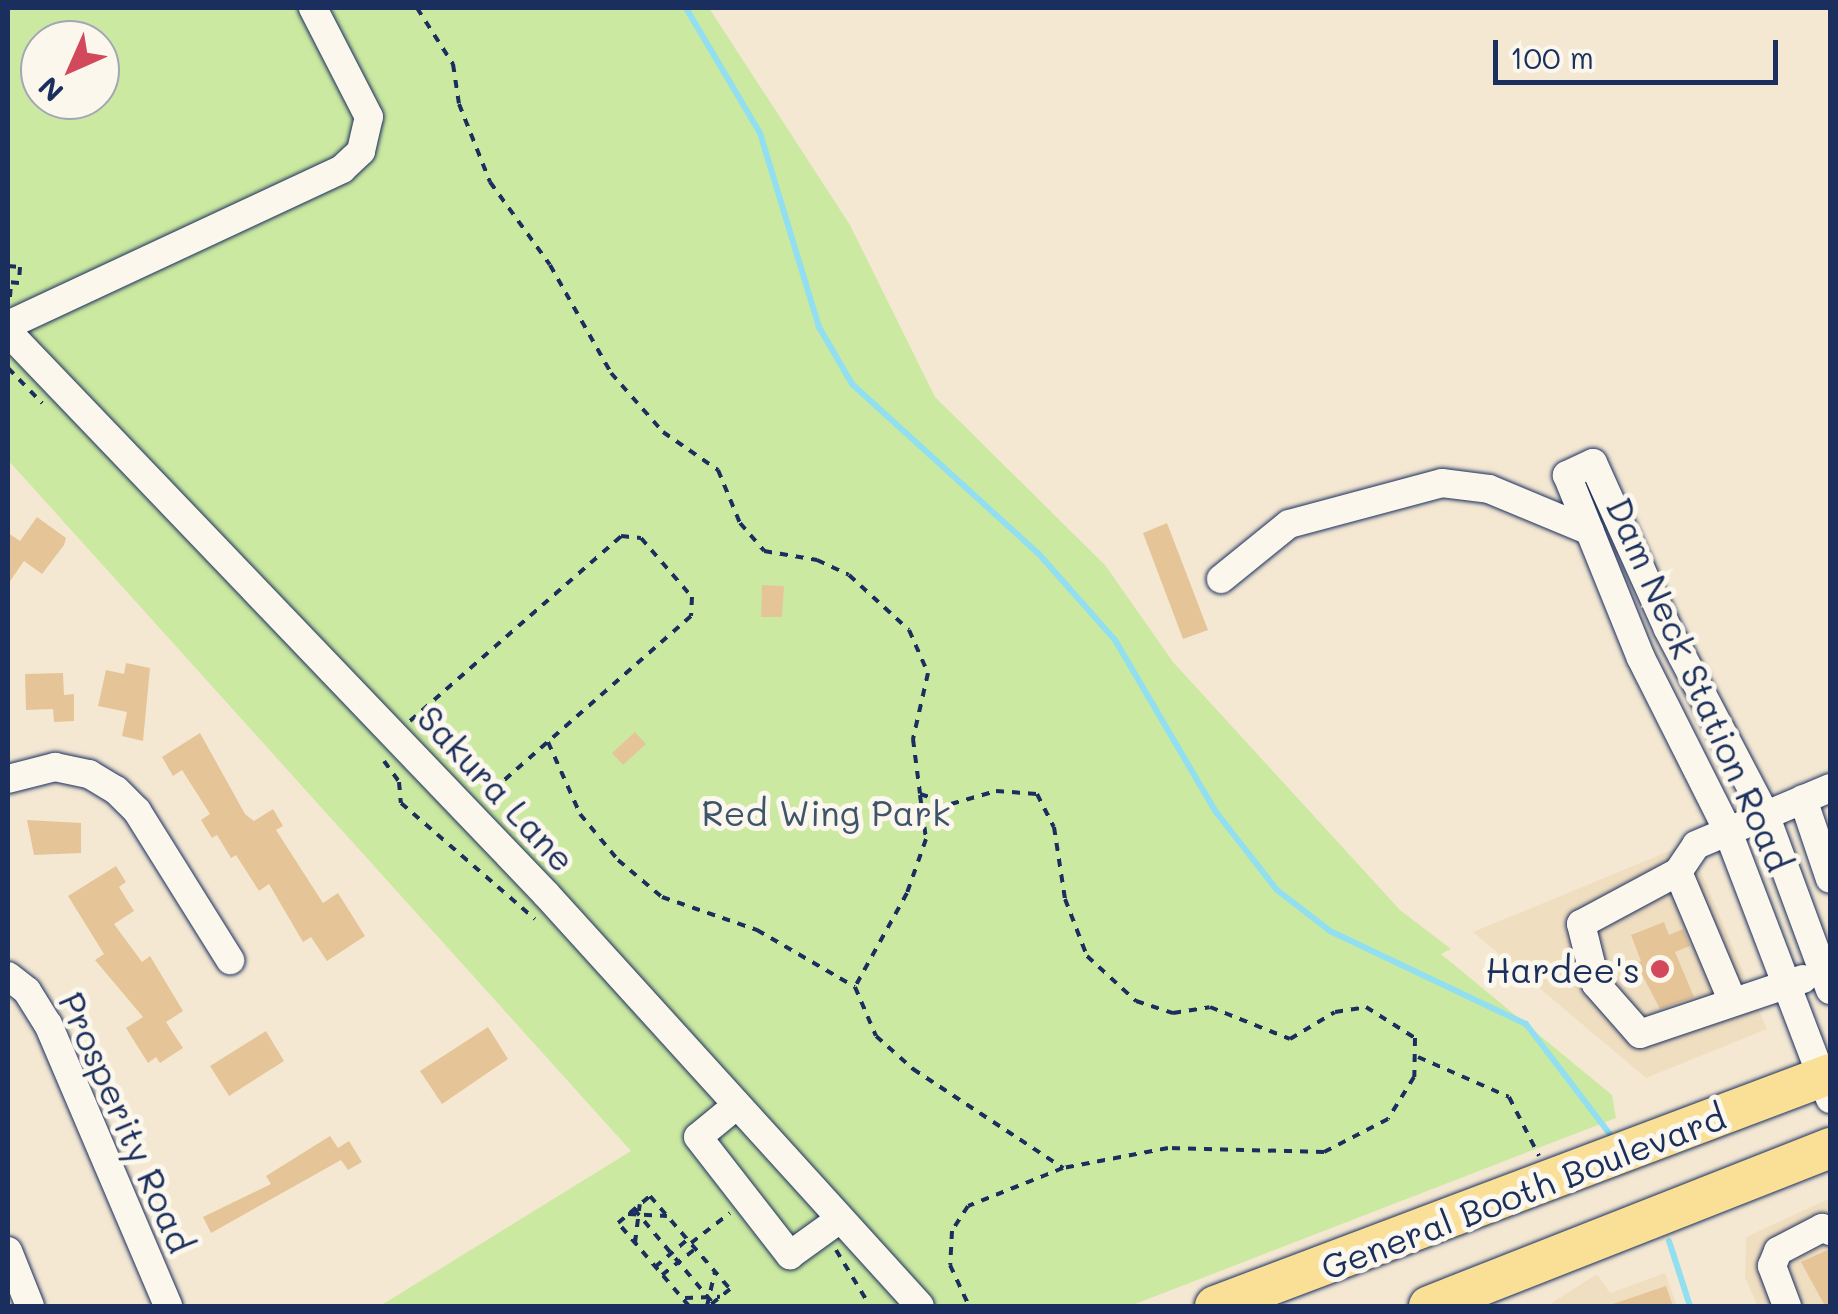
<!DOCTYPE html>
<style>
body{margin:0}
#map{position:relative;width:1838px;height:1314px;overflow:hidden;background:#f4e8d3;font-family:Mali,sans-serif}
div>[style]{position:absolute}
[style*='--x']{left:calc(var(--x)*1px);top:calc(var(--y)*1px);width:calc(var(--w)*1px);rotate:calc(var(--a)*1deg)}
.built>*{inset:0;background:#f0dec1}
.green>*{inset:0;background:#cce9a1}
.stream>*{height:6px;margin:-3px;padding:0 3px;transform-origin:3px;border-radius:3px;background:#91dff0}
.building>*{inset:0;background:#e5c598}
.path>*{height:4px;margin-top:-2px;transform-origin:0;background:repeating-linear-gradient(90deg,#1b2f5e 0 8px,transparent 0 16px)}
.roads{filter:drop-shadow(0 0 2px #1b2f5e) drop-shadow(0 0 2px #1b2f5e)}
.minor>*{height:28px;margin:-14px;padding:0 14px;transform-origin:14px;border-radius:14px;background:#fbf7ec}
.highway>*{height:40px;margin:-20px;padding:0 20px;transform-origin:20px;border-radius:20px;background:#fadf96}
.dots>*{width:28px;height:28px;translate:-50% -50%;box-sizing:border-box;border:5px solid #fbf7ec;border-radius:50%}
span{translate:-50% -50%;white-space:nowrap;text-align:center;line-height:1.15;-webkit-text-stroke:10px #fbf7ec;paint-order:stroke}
.street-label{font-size:35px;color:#1b2f5e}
.park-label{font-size:35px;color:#3e546b}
.poi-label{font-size:35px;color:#1b2f5e}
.right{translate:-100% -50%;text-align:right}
.frame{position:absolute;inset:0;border:10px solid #1b2f5e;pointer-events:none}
.north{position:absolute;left:20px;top:20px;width:100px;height:100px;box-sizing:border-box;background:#fbf7ec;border:2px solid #a1a7b3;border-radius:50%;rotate:225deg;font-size:28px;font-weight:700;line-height:40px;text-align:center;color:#1b2f5e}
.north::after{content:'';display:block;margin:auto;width:35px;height:45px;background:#d1495b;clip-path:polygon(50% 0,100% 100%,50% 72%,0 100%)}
.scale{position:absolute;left:1493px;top:40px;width:285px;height:45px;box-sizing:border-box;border:5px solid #1b2f5e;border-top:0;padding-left:12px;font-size:30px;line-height:35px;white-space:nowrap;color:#1b2f5e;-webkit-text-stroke:8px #fbf7ec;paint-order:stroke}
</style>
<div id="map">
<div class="built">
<i style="clip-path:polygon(1689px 843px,1767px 1029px,1646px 1078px,1473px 932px)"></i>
<i style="clip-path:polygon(1830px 1198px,1830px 1306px,1758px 1306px,1745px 1278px,1746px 1237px)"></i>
<i style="clip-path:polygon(1665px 1273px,1677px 1306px,1547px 1306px,1597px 1274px,1610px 1293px)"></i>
</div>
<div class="green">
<i style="clip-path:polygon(evenodd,8px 8px,709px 8px,850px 225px,935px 397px,1105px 565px,1173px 662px,1400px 910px,1451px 949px,1441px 954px,1612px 1095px,1616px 1118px,1130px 1306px,380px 1306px,631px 1151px,8px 460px,8px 8px,40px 40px,100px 40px,100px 100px,40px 100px,40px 40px)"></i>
</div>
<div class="stream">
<i style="--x:686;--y:8;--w:145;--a:59.4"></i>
<i style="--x:760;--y:133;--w:203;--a:73.1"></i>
<i style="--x:819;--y:327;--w:66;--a:59.9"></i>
<i style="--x:852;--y:384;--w:251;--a:42.3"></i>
<i style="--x:1038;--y:553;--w:116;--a:48.5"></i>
<i style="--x:1115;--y:640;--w:199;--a:59.6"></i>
<i style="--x:1216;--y:812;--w:99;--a:52"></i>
<i style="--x:1277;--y:890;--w:67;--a:37.7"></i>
<i style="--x:1330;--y:931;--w:217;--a:25.4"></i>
<i style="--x:1526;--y:1024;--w:137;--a:52.7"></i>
<i style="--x:1669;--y:1241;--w:68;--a:72.1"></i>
</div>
<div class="building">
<i style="clip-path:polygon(37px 517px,66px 538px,64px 545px,42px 574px,24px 561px,8px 584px,8px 533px,20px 541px)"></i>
<i style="clip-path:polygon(1167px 523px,1208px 630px,1183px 639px,1143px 533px)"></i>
<i style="clip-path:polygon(762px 585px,784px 586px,782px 617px,761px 617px)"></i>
<i style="clip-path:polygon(126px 663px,150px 668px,143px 741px,122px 736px,127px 712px,98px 706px,106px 670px,124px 674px)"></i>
<i style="clip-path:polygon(63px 673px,64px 695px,74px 694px,74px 721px,54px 722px,53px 709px,26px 710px,25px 674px)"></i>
<i style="clip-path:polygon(635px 732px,646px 744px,623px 765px,612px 753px)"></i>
<i style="clip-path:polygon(200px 733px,245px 814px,254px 821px,273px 809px,283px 826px,276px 830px,323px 903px,338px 893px,365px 936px,327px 961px,311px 937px,303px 942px,269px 884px,259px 891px,236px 855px,231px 858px,217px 835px,212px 838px,201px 820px,210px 814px,182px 770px,173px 776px,162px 757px)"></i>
<i style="clip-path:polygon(27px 820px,81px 823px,81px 853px,34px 855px)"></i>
<i style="clip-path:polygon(116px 866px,126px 882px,119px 887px,134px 911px,114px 924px,142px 962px,150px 956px,183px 1011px,166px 1022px,183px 1048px,160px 1063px,156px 1057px,148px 1063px,126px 1028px,143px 1017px,95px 960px,104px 954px,68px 896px)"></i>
<i style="clip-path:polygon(1664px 922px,1669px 935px,1683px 929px,1690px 946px,1675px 952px,1694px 997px,1660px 1009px,1636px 963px,1641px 961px,1631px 935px)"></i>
<i style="clip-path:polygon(488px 1027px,508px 1059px,442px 1104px,420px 1071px)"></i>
<i style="clip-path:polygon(266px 1031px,284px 1061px,229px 1096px,210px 1066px)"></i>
<i style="clip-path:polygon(330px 1136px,338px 1148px,349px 1141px,362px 1162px,348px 1170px,341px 1160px,211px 1233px,203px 1217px,271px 1184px,266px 1176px)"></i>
<i style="clip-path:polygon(1830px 1249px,1830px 1306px,1825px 1306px,1801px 1262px)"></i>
<i style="clip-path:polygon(1666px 1286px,1673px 1306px,1614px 1306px,1613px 1304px)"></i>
</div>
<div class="path">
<i style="--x:417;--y:8;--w:67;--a:57.3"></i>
<i style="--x:453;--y:64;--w:40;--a:81.5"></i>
<i style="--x:459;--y:104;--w:84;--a:68.3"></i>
<i style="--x:490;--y:182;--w:102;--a:54.1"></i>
<i style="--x:550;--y:265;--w:124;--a:60.5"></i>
<i style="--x:611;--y:373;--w:79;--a:48.6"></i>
<i style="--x:663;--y:432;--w:67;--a:34.6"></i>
<i style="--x:718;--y:470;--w:57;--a:67.5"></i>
<i style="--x:740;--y:523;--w:37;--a:49"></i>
<i style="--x:764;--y:551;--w:54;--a:9.6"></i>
<i style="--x:817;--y:560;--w:35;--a:25"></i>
<i style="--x:849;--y:575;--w:81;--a:42.5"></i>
<i style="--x:909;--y:630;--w:47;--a:66.2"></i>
<i style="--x:928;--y:673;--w:68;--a:102.8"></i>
<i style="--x:913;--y:739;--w:55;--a:82.7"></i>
<i style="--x:920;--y:794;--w:33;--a:18"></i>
<i style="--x:951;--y:804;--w:47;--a:-16.1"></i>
<i style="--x:996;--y:791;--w:41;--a:4.2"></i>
<i style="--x:1037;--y:794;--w:37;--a:63"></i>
<i style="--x:1054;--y:827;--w:73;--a:81.3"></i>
<i style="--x:1065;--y:899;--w:61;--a:68.9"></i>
<i style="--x:1087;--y:956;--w:67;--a:42.6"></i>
<i style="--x:1136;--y:1001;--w:39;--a:18"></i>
<i style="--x:1173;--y:1013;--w:37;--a:-9"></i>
<i style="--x:1210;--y:1007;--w:86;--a:21.8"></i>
<i style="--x:1290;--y:1039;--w:52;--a:-31"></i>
<i style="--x:1335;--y:1012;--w:31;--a:-9"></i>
<i style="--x:1366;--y:1007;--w:58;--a:32.3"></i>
<i style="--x:1415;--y:1038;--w:39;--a:91"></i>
<i style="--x:1414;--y:1077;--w:49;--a:121.8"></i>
<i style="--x:1388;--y:1119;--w:72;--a:152.7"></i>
<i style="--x:1324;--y:1152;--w:156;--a:-178.5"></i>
<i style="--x:1168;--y:1148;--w:107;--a:169.2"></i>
<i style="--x:8;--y:266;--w:12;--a:5"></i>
<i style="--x:20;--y:267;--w:16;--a:94"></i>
<i style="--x:19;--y:283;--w:11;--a:-175"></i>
<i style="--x:10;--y:297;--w:15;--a:-86"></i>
<i style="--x:8;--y:368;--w:49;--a:45.8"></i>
<i style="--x:410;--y:721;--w:281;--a:-41.2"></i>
<i style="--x:621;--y:536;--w:20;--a:6"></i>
<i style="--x:641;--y:538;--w:78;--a:49.2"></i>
<i style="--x:692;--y:597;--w:19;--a:93"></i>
<i style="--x:691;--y:616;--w:277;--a:138.7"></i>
<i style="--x:548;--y:742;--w:79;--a:66"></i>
<i style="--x:580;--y:814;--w:60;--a:50.4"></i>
<i style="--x:618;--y:860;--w:57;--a:40.1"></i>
<i style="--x:662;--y:897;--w:101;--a:19.2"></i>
<i style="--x:757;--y:930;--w:113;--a:30.2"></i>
<i style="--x:384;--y:761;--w:26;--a:54"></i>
<i style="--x:399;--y:782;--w:21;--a:85"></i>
<i style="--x:401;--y:803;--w:177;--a:40.9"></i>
<i style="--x:920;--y:795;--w:44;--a:82.2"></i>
<i style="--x:926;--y:839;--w:57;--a:109.4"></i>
<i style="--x:907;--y:893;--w:107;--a:119"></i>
<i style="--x:855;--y:987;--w:53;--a:66.8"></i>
<i style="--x:876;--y:1036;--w:50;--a:41.7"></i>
<i style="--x:913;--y:1069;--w:180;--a:33.4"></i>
<i style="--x:1063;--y:1168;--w:102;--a:158.2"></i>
<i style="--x:968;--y:1206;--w:30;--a:123"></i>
<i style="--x:952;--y:1231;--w:34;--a:93"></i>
<i style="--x:950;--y:1265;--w:45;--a:65.1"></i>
<i style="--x:1418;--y:1057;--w:99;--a:23.7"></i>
<i style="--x:1509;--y:1097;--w:66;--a:63"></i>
<i style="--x:634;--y:1209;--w:123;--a:50"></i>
<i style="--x:628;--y:1214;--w:39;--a:3"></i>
<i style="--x:635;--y:1243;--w:39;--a:-83"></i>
<i style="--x:691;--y:1243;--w:49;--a:-37.6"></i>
<i style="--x:836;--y:1250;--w:66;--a:58.7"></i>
<i style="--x:655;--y:1267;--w:43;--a:-40.3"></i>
<i style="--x:662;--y:1275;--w:42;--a:-38.2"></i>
<i style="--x:685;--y:1298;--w:35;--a:-2"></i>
<i style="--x:689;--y:1306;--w:109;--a:-130.5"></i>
<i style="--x:618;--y:1223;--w:42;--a:-40.2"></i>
<i style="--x:650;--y:1196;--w:123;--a:49.3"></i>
<i style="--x:730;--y:1289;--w:27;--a:141"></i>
<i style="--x:707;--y:1306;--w:35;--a:-77"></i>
</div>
<div class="roads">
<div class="minor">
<i style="--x:8;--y:325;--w:369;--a:-25"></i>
<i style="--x:342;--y:169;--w:26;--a:-43"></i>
<i style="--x:361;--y:151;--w:35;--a:-77"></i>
<i style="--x:369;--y:117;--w:123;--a:-117.2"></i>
<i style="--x:8;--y:332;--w:778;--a:46.25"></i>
<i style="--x:546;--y:894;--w:556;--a:47.77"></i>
<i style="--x:1221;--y:579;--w:87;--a:-39"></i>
<i style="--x:1289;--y:524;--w:158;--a:-15"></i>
<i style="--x:1442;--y:483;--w:47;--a:7.3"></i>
<i style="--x:1489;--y:489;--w:109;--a:22.6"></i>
<i style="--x:8;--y:779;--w:49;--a:-14.3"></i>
<i style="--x:55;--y:767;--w:35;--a:12"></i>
<i style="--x:89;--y:774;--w:31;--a:31"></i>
<i style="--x:116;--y:790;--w:30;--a:45"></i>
<i style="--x:137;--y:811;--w:176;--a:58"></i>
<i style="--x:1803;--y:799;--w:84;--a:71.4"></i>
<i style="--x:1678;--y:872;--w:141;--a:67.1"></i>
<i style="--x:8;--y:976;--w:24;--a:38"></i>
<i style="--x:27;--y:991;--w:39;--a:58"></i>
<i style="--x:48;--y:1024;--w:306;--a:66.9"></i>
<i style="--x:1803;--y:979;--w:172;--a:161.4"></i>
<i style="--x:1640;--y:1034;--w:67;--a:-131.3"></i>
<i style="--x:1596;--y:984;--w:62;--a:-104"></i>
<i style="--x:1581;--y:924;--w:110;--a:-28.2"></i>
<i style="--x:1678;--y:872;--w:32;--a:-56"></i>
<i style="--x:1696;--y:845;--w:146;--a:-23"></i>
<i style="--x:1830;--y:990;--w:188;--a:-110.3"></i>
<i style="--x:1765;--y:814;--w:209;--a:-117.7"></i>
<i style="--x:1668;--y:629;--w:182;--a:-114.3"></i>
<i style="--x:1593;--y:463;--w:29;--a:155"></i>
<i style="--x:1567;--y:475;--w:197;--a:68"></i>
<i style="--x:1641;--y:658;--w:191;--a:63.3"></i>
<i style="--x:1727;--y:829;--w:289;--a:69.1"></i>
<i style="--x:737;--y:1105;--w:50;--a:140.6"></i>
<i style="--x:698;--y:1137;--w:150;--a:52.1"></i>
<i style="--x:790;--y:1255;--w:62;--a:-35.8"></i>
<i style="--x:8;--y:1251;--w:59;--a:68.2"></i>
<i style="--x:1787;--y:1306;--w:43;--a:-110.6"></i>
<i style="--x:1772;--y:1266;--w:16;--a:-68"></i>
<i style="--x:1778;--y:1251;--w:50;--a:-27.6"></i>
<i style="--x:1822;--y:1228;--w:9;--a:21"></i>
</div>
<div class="highway">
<i style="--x:1215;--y:1306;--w:657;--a:-20.67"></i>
<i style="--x:1429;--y:1306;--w:431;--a:-21.5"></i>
</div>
</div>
<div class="dots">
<i style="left:1660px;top:969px;background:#d1495b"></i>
</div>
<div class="street-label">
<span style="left:1700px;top:684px;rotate:66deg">Dam Neck Station Road</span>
<span style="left:497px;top:788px;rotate:47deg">Sakura Lane</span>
<span style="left:127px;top:1122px;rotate:66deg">Prosperity Road</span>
<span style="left:1523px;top:1191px;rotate:-21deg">General Booth Boulevard</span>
</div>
<div class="park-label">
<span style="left:826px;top:812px">Red Wing Park</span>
</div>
<div class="poi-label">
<span class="right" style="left:1640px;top:969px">Hardee's</span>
</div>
<div class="frame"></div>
<div class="north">N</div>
<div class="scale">100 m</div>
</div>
